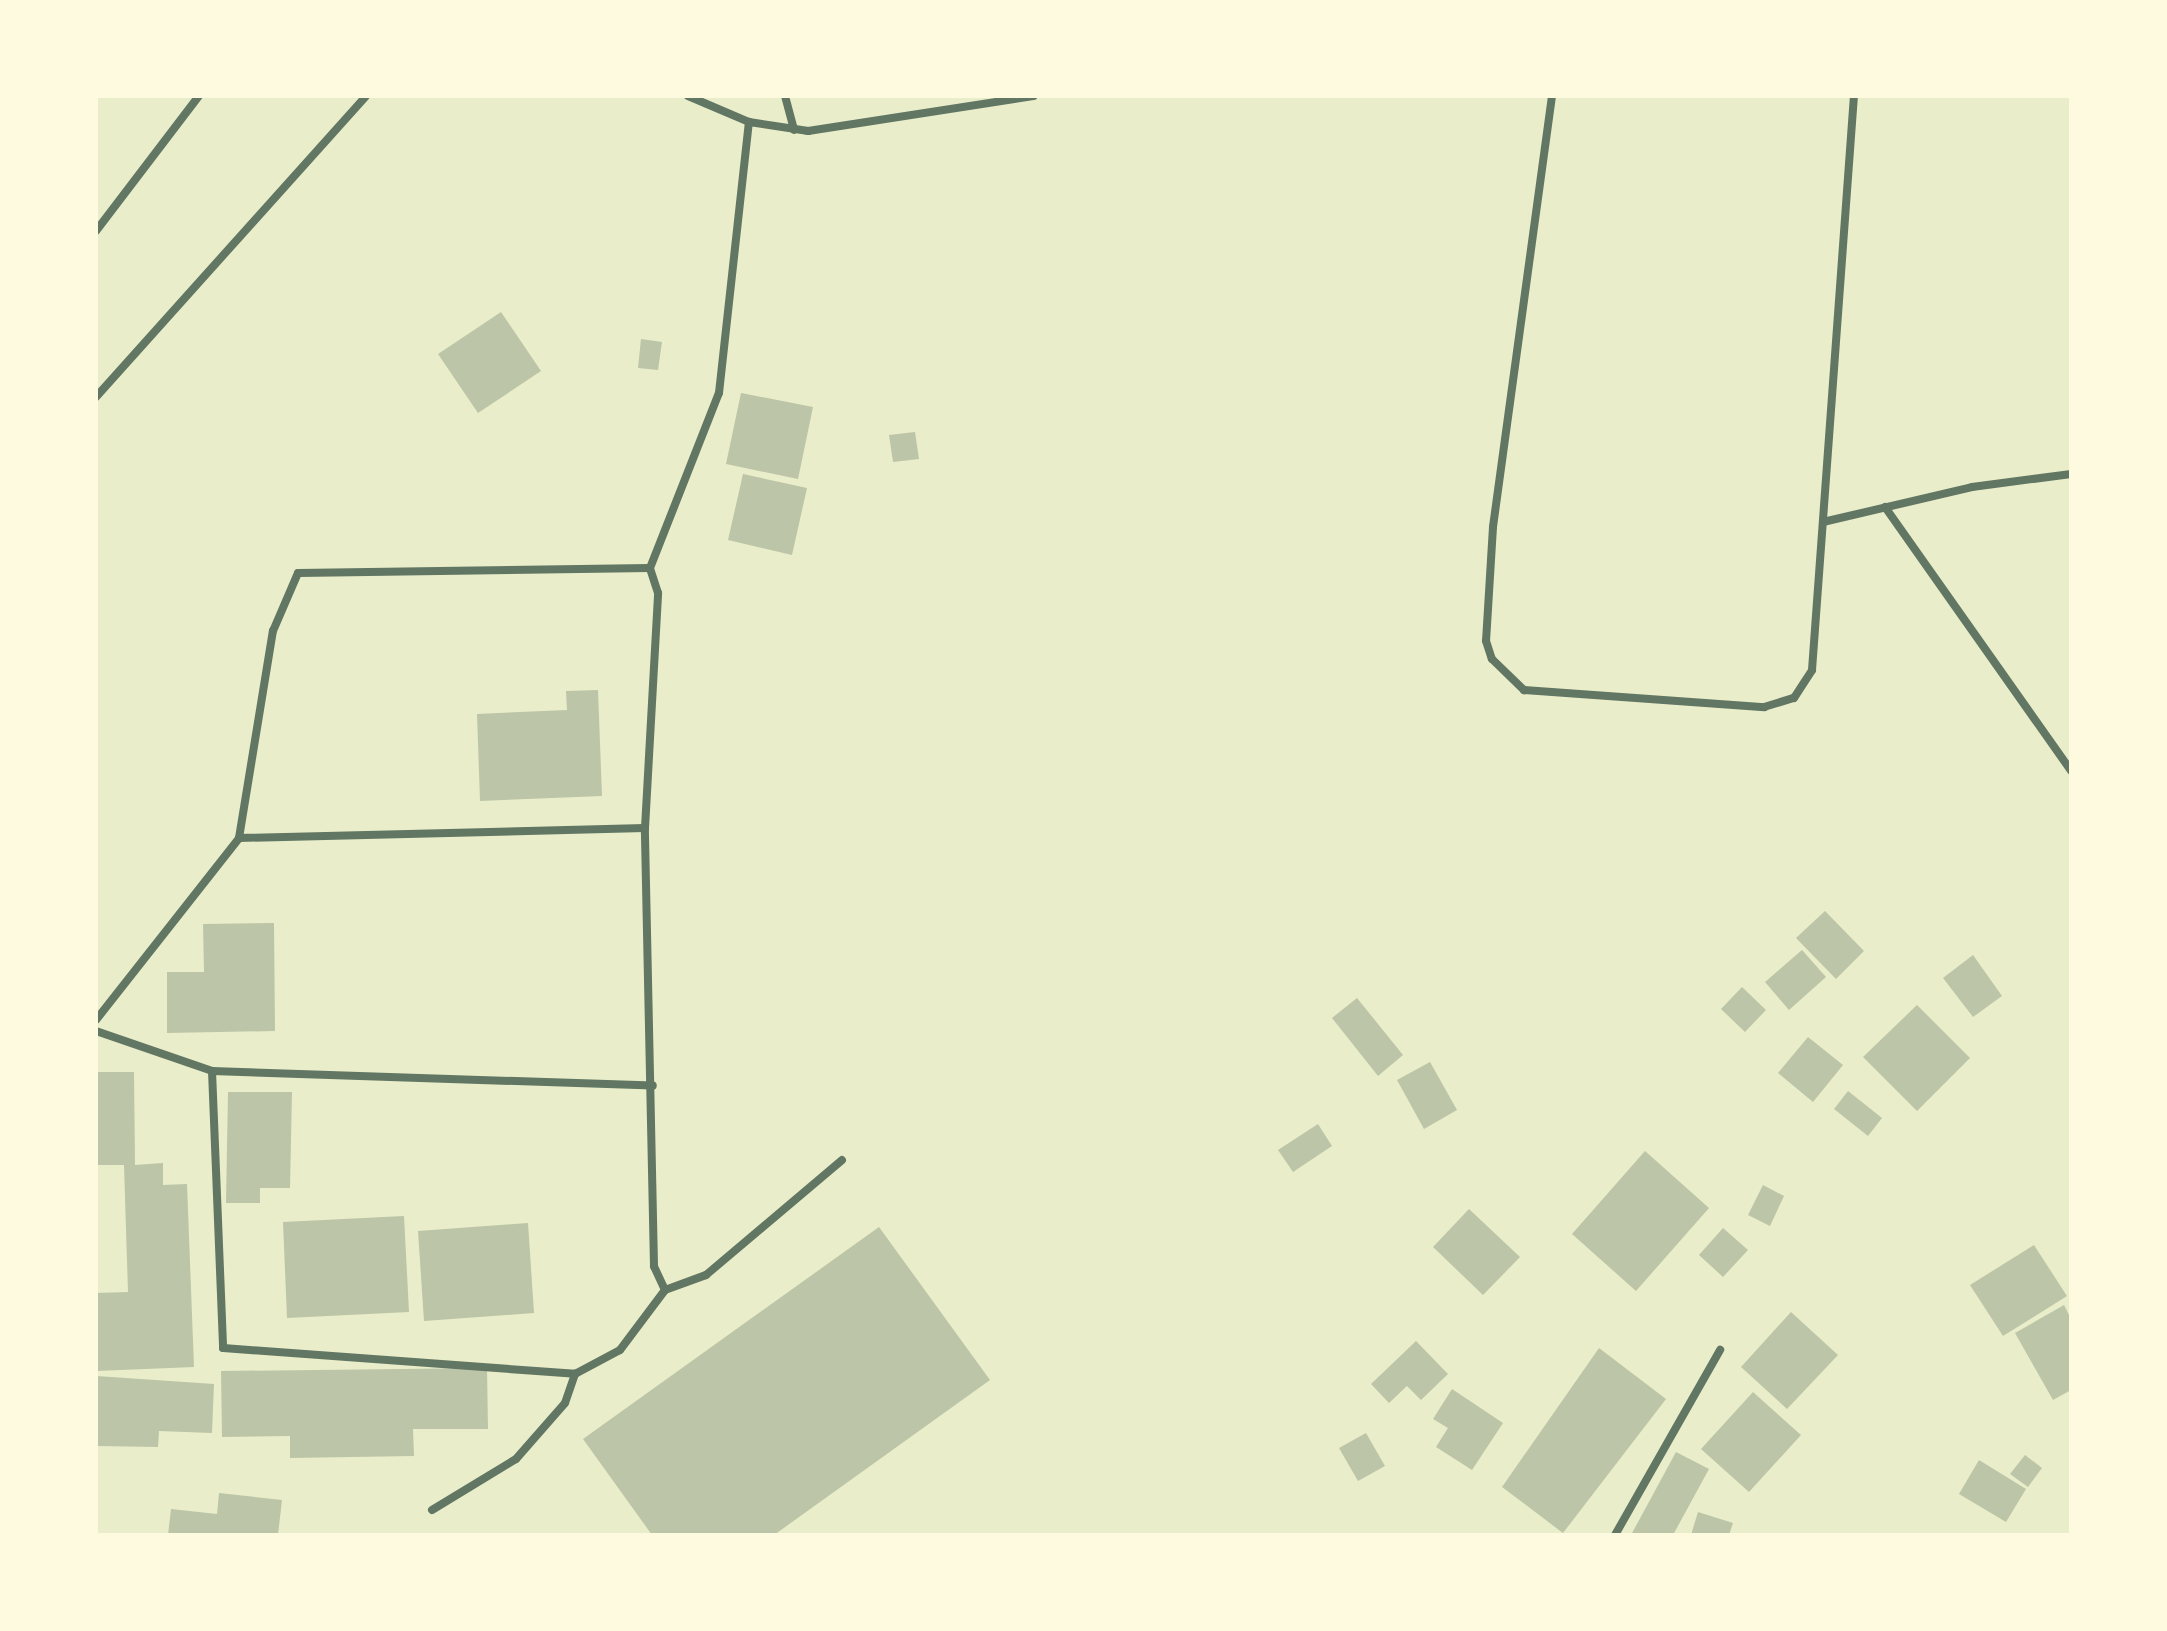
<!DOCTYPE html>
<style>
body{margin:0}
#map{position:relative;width:2167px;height:1631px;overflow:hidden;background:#e9edc9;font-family:"DM Sans",sans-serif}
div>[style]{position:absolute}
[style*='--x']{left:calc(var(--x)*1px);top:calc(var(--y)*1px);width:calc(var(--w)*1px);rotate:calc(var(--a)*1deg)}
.building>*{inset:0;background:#bcc5a7}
.minor>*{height:8px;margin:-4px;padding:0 4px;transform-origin:4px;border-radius:4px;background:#617663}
span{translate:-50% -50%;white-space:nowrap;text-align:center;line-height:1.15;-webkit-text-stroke:8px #fefae0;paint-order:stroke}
.frame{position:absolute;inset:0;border:98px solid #fefae0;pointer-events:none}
</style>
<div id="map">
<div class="building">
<i style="clip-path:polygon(501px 312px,541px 371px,478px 413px,438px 354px)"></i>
<i style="clip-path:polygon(641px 339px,662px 342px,658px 370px,638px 368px)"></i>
<i style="clip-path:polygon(741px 393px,813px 407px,798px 479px,726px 464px)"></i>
<i style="clip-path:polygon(915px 432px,919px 459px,893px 462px,889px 435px)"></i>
<i style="clip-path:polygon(743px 474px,807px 488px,792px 555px,728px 540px)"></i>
<i style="clip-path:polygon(598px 690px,602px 796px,480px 801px,477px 714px,567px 710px,566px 691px)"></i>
<i style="clip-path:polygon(1825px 911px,1864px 951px,1836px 979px,1796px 938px)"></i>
<i style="clip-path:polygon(274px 923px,275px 1031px,167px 1033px,167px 972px,204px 972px,203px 924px)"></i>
<i style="clip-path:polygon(1802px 950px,1826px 977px,1789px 1010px,1765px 982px)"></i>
<i style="clip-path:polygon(1973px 955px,2002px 996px,1973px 1017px,1943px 978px)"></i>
<i style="clip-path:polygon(1742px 987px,1766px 1010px,1745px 1032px,1721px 1009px)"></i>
<i style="clip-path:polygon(1357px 998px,1403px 1055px,1378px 1076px,1332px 1018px)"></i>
<i style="clip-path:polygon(1917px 1005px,1970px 1058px,1917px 1111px,1863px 1057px)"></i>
<i style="clip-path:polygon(1808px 1037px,1843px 1065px,1813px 1102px,1778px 1073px)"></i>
<i style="clip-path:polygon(1430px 1062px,1457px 1110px,1424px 1129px,1397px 1080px)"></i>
<i style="clip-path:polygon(96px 1072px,134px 1072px,135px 1165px,163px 1163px,163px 1185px,187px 1184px,194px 1367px,96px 1371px,96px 1293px,128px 1292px,124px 1165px,96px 1165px)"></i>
<i style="clip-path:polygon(1848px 1091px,1882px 1118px,1868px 1136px,1834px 1109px)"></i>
<i style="clip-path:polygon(228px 1092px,292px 1092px,290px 1188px,260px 1188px,260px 1203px,226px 1203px)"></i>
<i style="clip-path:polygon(1318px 1124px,1332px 1146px,1293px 1172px,1278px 1150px)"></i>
<i style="clip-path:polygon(1645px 1151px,1709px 1208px,1636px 1291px,1572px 1234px)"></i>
<i style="clip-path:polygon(1763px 1185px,1784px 1196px,1770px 1226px,1748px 1215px)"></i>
<i style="clip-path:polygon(1469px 1209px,1520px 1257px,1483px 1295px,1433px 1247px)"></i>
<i style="clip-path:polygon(404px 1216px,409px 1312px,287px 1318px,283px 1222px)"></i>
<i style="clip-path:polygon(528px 1223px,534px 1313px,424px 1321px,418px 1231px)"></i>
<i style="clip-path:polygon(879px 1227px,990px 1380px,774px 1535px,652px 1535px,583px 1439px)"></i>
<i style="clip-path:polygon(1723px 1228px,1748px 1250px,1723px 1277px,1699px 1255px)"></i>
<i style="clip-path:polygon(2034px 1245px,2067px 1296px,2003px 1336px,1970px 1285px)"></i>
<i style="clip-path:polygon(2064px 1305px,2071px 1319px,2071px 1390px,2053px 1400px,2015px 1333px)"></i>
<i style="clip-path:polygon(1791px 1312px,1838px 1355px,1787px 1409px,1741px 1367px)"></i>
<i style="clip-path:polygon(1416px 1341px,1448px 1374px,1421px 1400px,1407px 1386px,1389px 1403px,1371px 1384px)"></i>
<i style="clip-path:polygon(1599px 1348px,1666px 1399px,1563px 1533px,1502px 1487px)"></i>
<i style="clip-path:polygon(487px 1368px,488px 1429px,413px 1429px,414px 1456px,290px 1458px,290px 1436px,222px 1437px,221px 1371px)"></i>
<i style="clip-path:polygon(96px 1376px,214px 1384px,212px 1433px,159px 1431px,158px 1447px,96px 1446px)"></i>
<i style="clip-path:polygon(1452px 1389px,1503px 1423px,1472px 1470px,1436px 1447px,1448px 1428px,1433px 1419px)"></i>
<i style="clip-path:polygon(1753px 1392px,1801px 1435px,1749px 1492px,1701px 1449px)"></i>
<i style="clip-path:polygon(1366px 1433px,1385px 1466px,1358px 1481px,1339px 1448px)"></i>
<i style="clip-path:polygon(1676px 1452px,1709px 1469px,1673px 1535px,1631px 1535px)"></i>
<i style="clip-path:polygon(2025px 1455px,2042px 1468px,2028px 1487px,2010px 1474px)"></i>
<i style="clip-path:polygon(1979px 1460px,2026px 1489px,2006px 1522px,1959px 1494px)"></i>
<i style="clip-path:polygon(219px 1493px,282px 1500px,278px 1535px,168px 1535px,171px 1509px,217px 1514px)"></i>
<i style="clip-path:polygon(1698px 1512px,1733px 1523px,1729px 1535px,1691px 1535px)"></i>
</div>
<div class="minor">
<i style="--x:688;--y:96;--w:66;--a:23.1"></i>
<i style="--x:749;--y:122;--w:60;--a:8.7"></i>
<i style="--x:808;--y:131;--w:228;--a:-8.8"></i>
<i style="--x:785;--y:96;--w:35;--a:75"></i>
<i style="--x:1552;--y:96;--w:435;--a:97.8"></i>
<i style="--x:1493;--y:527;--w:114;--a:93.5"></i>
<i style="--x:1486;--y:641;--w:19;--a:72"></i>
<i style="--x:1492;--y:659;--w:45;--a:44.1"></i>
<i style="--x:1524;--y:690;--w:241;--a:4.1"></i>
<i style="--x:1764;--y:707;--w:31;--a:-17"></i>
<i style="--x:1794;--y:698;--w:33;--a:-57"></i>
<i style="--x:1812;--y:670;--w:576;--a:-85.82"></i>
<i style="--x:96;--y:231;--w:170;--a:-52.7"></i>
<i style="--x:96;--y:397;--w:404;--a:-48.1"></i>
<i style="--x:1885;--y:507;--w:323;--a:54.8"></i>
<i style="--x:1823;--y:522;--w:153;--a:-13.2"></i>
<i style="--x:1972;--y:487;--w:100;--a:-7.5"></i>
<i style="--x:239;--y:838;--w:406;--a:-1.4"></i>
<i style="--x:96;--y:1020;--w:231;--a:-51.8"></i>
<i style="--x:239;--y:838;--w:210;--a:-80.7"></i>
<i style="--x:273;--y:631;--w:63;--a:-66.7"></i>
<i style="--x:298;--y:573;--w:352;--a:-0.8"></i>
<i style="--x:96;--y:1031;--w:123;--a:19"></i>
<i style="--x:212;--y:1071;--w:441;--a:1.9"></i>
<i style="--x:212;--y:1071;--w:277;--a:87.7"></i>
<i style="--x:223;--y:1348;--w:353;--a:4.2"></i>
<i style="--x:575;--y:1374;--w:51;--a:-28.1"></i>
<i style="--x:620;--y:1350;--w:75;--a:-53.1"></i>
<i style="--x:665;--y:1290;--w:44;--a:-20.1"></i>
<i style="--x:706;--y:1275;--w:178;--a:-40.2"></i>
<i style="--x:665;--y:1290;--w:26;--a:-115"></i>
<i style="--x:654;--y:1266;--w:438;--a:-91.2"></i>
<i style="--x:645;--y:828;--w:235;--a:-86.8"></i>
<i style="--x:658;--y:593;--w:26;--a:-108"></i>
<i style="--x:650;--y:568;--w:188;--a:-68.5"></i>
<i style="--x:719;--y:393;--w:273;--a:-83.7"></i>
<i style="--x:432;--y:1510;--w:98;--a:-31.3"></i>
<i style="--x:516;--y:1459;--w:74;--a:-48.8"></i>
<i style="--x:565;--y:1403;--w:31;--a:-71"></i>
<i style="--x:1615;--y:1535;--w:213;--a:-60.4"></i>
</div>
<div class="frame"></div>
</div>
